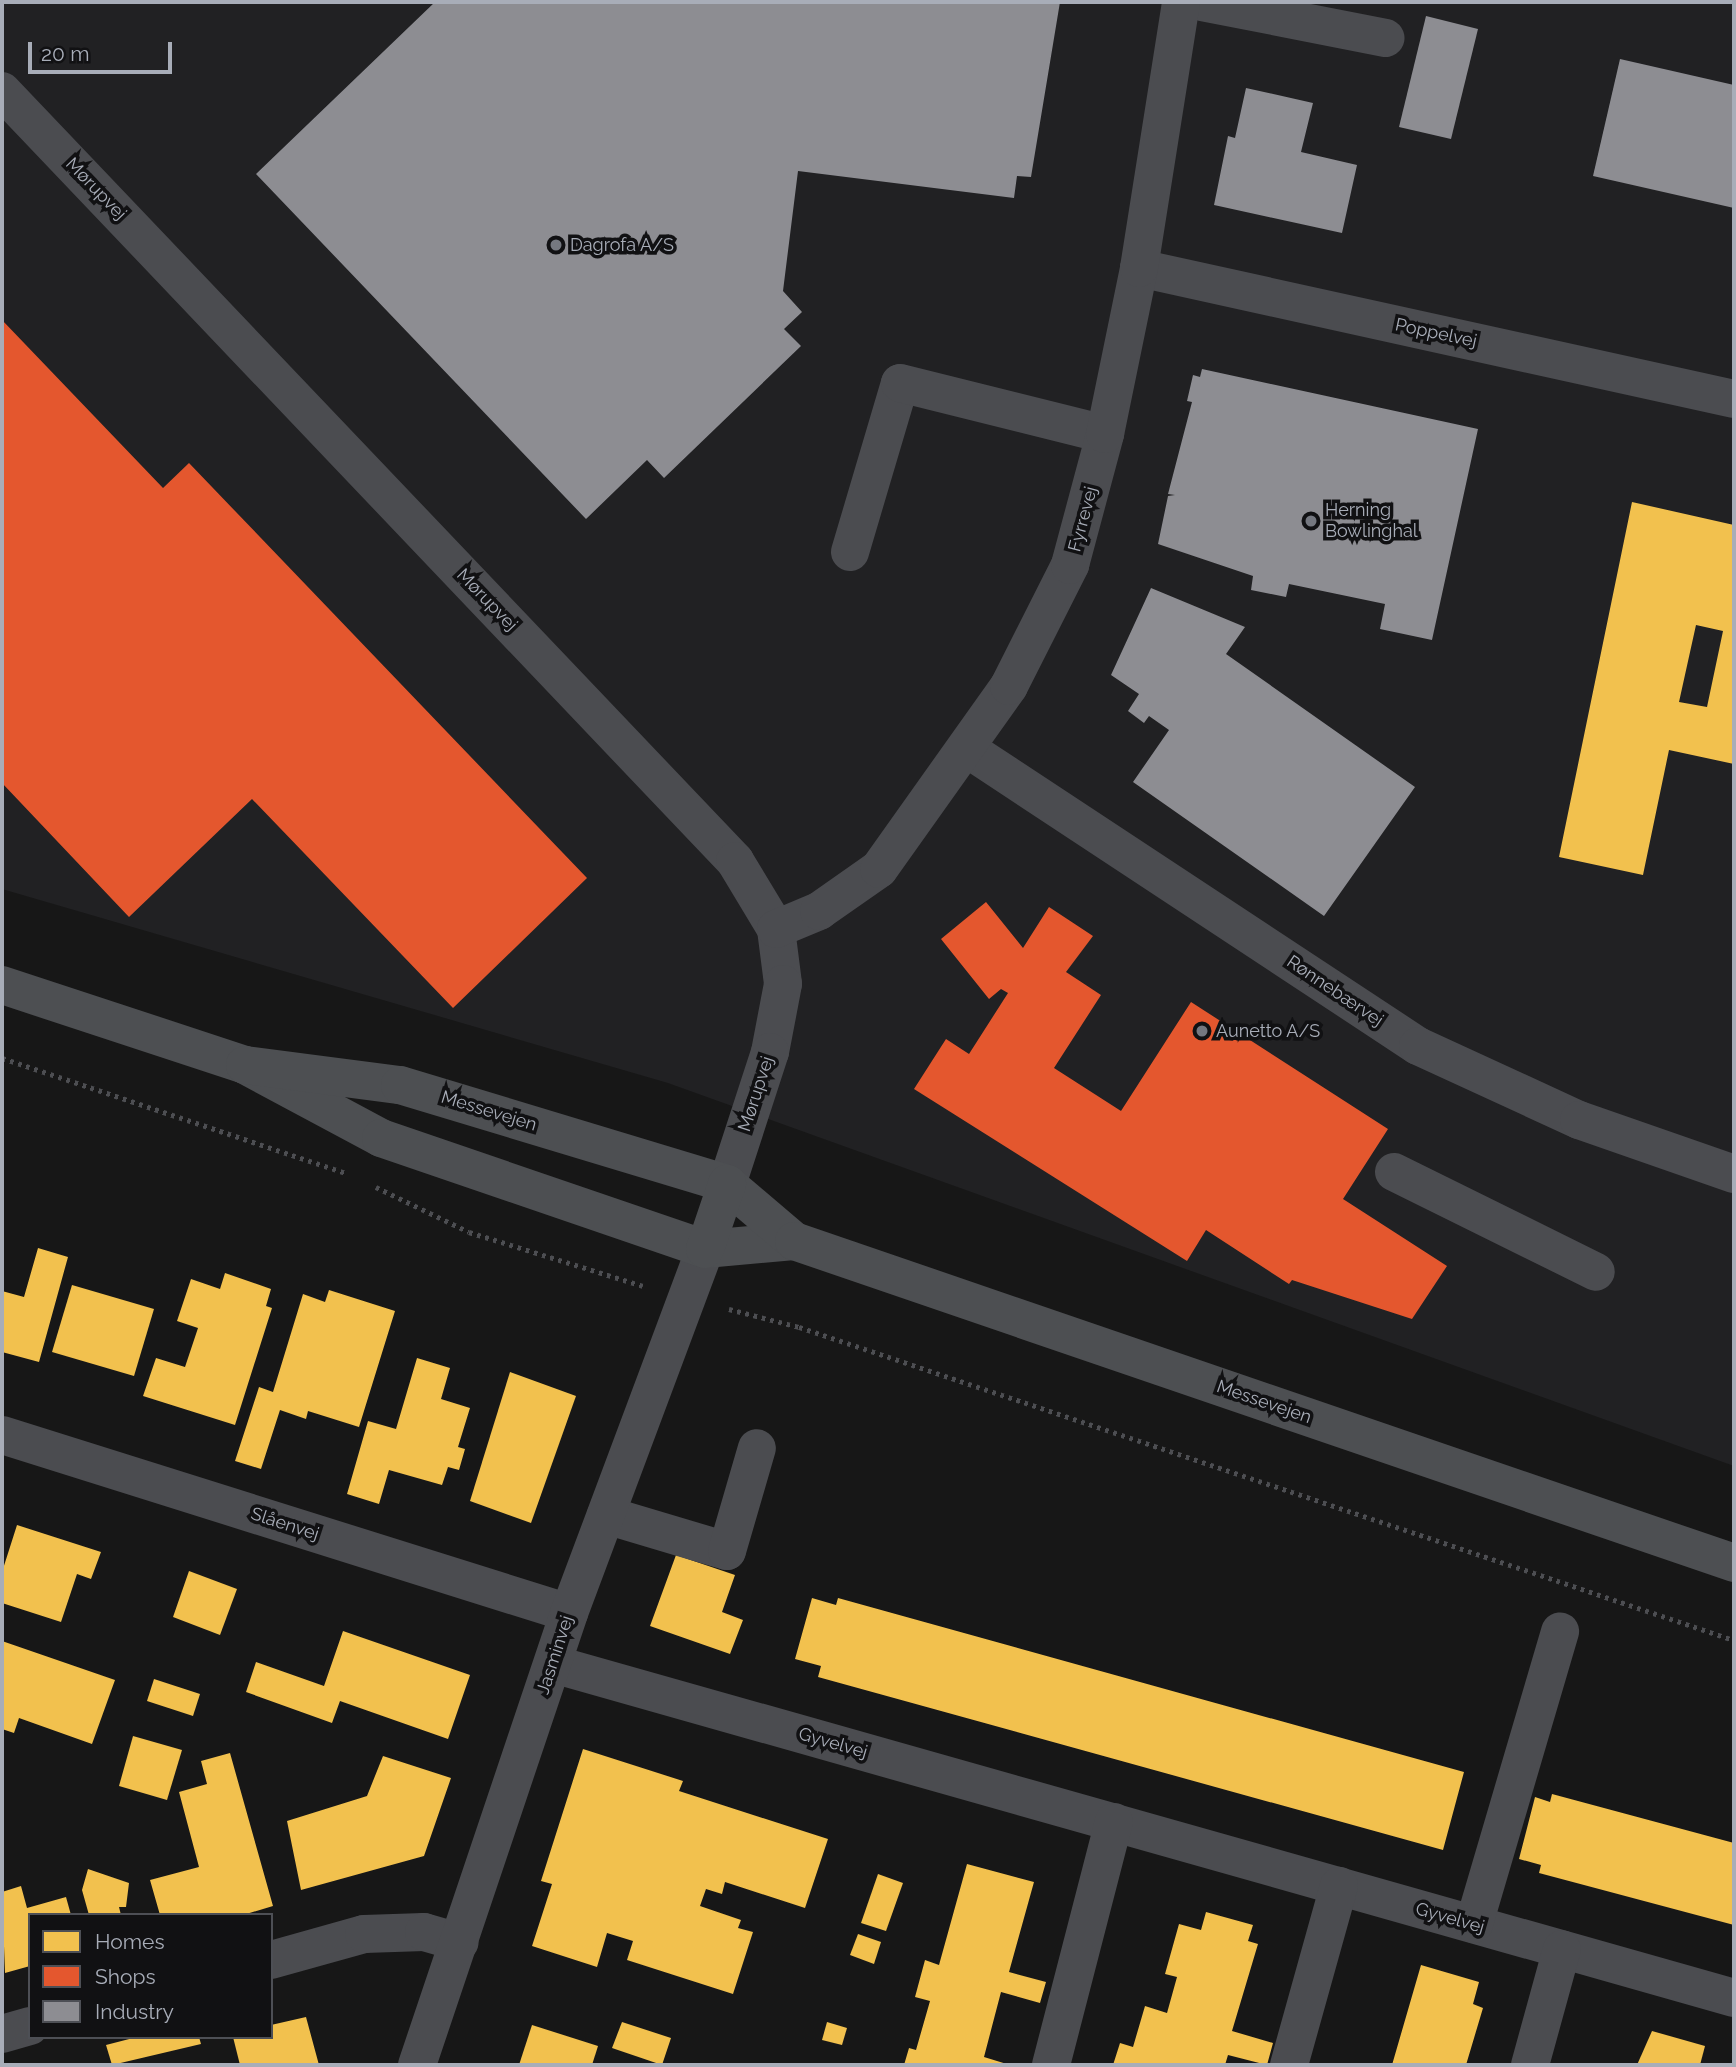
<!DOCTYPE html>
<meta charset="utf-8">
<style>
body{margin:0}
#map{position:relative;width:1736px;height:2067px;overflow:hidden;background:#171717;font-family:Raleway,sans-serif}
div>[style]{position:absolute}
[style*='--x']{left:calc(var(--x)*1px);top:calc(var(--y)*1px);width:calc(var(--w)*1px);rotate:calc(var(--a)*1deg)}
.built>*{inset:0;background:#212123}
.homes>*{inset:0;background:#f2c14e}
.shops>*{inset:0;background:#e4572e}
.industry>*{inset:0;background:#8d8d92}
.path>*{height:4.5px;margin-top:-2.25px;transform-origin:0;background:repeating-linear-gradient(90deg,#4d4e52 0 3.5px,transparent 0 8.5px)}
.minor>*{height:38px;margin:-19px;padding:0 19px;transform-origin:19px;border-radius:19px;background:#4b4c50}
.major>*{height:38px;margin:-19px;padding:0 19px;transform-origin:19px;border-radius:19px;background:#4d4f52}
.dots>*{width:19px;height:19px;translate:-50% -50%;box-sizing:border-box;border:4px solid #111113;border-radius:50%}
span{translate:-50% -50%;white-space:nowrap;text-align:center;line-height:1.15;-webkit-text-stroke:7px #111113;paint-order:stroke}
.street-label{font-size:18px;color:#a8adb8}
.poi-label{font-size:18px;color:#a8adb8}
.left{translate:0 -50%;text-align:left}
.frame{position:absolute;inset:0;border:4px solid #a8adb8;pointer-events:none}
.legend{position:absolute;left:28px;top:1913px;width:245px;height:126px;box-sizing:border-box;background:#111113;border:2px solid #4d4f55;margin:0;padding:9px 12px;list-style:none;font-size:21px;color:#a8adb8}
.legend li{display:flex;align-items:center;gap:14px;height:35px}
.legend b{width:35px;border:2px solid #4d4f55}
.scale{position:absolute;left:28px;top:42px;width:144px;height:32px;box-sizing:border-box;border:4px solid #a8adb8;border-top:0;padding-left:9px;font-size:21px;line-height:24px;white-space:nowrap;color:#a8adb8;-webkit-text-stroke:5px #111113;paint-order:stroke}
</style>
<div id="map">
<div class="built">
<i style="clip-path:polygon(2px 2px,1734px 2px,1734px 1466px,668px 1083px,2px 889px)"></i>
</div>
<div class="homes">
<i style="clip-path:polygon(evenodd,1632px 502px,1734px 525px,1734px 764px,1669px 750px,1643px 875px,1559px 857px,1632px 502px,1696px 625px,1723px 631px,1707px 707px,1679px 702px,1696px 625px)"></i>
<i style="clip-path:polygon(38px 1248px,68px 1257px,39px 1362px,2px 1352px,2px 1291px,24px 1297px)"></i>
<i style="clip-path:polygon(225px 1273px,271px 1289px,266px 1306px,272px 1308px,235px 1425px,143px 1396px,156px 1358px,185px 1367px,198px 1328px,177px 1321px,191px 1279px,220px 1289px)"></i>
<i style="clip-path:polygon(72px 1285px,154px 1309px,134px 1376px,52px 1352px)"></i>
<i style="clip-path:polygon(329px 1290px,395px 1311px,359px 1427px,308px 1411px,306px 1419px,280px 1410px,261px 1469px,235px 1461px,259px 1387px,273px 1392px,303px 1294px,325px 1302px)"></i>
<i style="clip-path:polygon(417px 1358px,450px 1368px,441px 1399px,470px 1408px,458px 1447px,465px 1449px,459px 1470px,448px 1467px,442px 1485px,389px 1470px,379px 1504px,347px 1494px,368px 1421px,396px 1429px)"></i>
<i style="clip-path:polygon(510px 1372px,576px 1396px,531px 1523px,470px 1501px)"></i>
<i style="clip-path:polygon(17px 1525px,101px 1552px,91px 1579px,77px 1574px,61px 1622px,2px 1603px,2px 1572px)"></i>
<i style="clip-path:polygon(676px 1555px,735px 1575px,722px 1612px,743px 1620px,730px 1654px,650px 1626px)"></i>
<i style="clip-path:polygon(189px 1571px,237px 1589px,220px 1635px,173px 1617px)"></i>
<i style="clip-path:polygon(812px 1598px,836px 1605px,838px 1598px,1464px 1772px,1443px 1850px,818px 1677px,821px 1666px,795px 1659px)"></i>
<i style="clip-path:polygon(343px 1631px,470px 1675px,448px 1739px,340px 1701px,332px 1723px,246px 1692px,256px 1662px,324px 1686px)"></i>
<i style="clip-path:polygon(2px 1641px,115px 1680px,92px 1744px,19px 1718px,14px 1733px,2px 1729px)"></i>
<i style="clip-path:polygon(154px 1679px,200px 1694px,193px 1716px,147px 1701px)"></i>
<i style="clip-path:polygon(133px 1736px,182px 1750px,167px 1800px,119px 1786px)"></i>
<i style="clip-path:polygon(583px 1749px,683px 1781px,679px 1791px,828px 1839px,805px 1908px,725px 1882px,722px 1894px,706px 1889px,700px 1906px,741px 1920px,738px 1928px,753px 1932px,733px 1994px,627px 1960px,633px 1941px,607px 1933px,597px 1967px,532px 1946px,552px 1884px,541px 1881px)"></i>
<i style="clip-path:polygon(230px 1753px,273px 1906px,243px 1915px,160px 1915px,150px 1880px,199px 1867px,179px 1792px,207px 1784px,201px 1761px)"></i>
<i style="clip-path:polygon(383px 1756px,451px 1778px,424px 1856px,301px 1890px,287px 1821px,367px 1796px)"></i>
<i style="clip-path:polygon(1552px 1794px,1734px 1843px,1734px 1925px,1539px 1873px,1541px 1865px,1519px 1859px,1535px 1797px,1550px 1802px)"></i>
<i style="clip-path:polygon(967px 1864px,1034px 1882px,1009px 1972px,1046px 1982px,1040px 2003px,1001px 1992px,984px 2057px,1010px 2065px,904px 2065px,909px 2048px,916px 2050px,930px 2001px,915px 1997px,925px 1960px,939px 1965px)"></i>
<i style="clip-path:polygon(88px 1869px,129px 1883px,126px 1907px,119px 1907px,121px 1915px,89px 1915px,82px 1890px)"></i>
<i style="clip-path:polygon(878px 1874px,903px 1883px,886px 1931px,861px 1923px)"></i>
<i style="clip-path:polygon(21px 1886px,27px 1908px,66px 1897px,71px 1915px,30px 1915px,30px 1966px,5px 1973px,2px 1892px)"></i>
<i style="clip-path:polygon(1206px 1912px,1253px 1925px,1248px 1941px,1258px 1944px,1232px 2031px,1273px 2043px,1267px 2065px,1228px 2055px,1225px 2065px,1113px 2065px,1120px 2043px,1133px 2047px,1145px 2006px,1167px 2013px,1177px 1977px,1165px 1974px,1179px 1924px,1201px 1930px)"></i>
<i style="clip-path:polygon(858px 1934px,881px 1942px,874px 1964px,850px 1955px)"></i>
<i style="clip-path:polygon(1421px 1965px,1479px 1982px,1473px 2004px,1483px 2008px,1466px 2065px,1392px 2065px)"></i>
<i style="clip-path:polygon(306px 2017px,319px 2065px,240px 2065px,233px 2037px,271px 2037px,271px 2025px)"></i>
<i style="clip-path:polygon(622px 2022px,671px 2038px,662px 2065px,612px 2048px)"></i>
<i style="clip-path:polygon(827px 2022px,847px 2028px,842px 2045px,822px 2040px)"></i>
<i style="clip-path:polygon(532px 2025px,598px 2046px,592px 2065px,519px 2065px)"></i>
<i style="clip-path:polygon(1652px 2031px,1705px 2046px,1700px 2065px,1637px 2065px)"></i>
<i style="clip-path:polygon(137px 2037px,199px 2037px,201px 2044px,112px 2065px,106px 2045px)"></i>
</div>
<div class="shops">
<i style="clip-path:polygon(2px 320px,163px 488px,189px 463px,587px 878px,453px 1008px,252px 799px,129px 917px,2px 783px)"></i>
<i style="clip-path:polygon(986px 902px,1023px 948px,1049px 907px,1093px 936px,1066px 972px,1101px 995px,1054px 1068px,1121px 1111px,1191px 1002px,1388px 1129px,1343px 1199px,1447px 1266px,1412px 1319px,1292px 1280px,1289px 1284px,1206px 1230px,1187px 1261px,914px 1089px,946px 1039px,969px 1054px,1008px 993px,1001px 989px,989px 999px,941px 939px)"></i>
</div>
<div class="industry">
<i style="clip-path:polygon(435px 2px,1060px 2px,1031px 177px,1017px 176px,1014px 198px,798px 171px,783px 291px,802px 312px,784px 329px,801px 346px,664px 478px,647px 460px,586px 519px,256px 174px)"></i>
<i style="clip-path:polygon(1426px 16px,1478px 29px,1451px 139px,1399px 127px)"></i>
<i style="clip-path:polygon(1620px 59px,1734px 85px,1734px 208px,1593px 176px)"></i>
<i style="clip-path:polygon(1246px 88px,1313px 103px,1301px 152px,1357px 165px,1342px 233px,1214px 205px,1228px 136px,1235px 138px)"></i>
<i style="clip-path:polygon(1202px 369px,1478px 429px,1432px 640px,1380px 629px,1385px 604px,1289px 584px,1286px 597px,1251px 590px,1253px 576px,1158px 544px,1168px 496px,1175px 495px,1168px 494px,1192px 402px,1187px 401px,1193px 375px,1200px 377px)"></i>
<i style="clip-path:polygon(1151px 588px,1245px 627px,1226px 654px,1415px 787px,1324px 916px,1133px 782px,1169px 730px,1149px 716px,1144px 723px,1128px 711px,1139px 694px,1111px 675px)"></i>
</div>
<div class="path">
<i style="--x:2;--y:1058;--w:363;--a:18.5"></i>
<i style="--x:376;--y:1187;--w:103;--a:25.8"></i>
<i style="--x:469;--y:1232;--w:182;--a:17.2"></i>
<i style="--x:729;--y:1309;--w:72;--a:14.4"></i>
<i style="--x:799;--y:1327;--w:986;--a:18.51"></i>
</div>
<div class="minor">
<i style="--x:1202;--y:2;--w:187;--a:11.1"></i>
<i style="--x:2;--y:91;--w:1063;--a:46.41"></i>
<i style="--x:735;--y:861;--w:79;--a:58.9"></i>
<i style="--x:776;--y:929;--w:55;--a:82.7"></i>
<i style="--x:783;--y:984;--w:69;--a:100.8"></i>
<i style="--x:770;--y:1052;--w:139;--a:108"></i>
<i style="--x:1139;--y:268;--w:609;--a:12.42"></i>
<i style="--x:850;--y:552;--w:176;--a:-73.5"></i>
<i style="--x:900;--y:383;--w:211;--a:14"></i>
<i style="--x:966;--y:748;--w:541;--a:33.4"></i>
<i style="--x:1418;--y:1046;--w:177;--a:24.7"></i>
<i style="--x:1579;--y:1120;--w:164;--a:19.2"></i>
<i style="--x:776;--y:929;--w:47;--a:-22.7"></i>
<i style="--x:819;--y:911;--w:73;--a:-35"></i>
<i style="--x:879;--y:869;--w:224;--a:-54.6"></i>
<i style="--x:1009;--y:686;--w:136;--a:-63.2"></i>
<i style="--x:1070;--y:565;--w:136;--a:-75"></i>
<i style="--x:1105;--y:434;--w:169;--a:-78.4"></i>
<i style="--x:1139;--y:268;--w:269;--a:-81"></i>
<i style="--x:1394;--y:1172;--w:225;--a:26.3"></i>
<i style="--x:2;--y:1435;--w:594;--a:17.43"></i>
<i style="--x:606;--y:1515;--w:126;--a:16.6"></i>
<i style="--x:727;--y:1551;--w:107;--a:-73.8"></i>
<i style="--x:553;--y:1664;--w:1227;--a:15.79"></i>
<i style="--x:1474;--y:1924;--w:305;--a:-73.6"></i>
<i style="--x:271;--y:1960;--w:97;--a:-15.6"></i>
<i style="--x:364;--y:1934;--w:60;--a:-1.9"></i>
<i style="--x:424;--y:1932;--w:37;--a:16"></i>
<i style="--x:2;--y:2034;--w:29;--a:-16"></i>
<i style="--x:417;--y:2065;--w:477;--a:-71.4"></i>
<i style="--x:569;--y:1613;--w:389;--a:-69.5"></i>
<i style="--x:1051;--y:2065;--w:251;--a:-75.5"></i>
<i style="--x:1289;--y:2065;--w:186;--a:-74.4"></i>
<i style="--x:1530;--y:2065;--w:120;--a:-74.6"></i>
</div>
<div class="major">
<i style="--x:2;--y:985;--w:256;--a:18.2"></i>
<i style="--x:245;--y:1065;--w:154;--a:28.2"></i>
<i style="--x:381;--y:1138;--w:342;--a:18.9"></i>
<i style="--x:705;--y:1249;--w:89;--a:-5.1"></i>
<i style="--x:245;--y:1065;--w:156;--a:7.4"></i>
<i style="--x:400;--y:1085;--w:342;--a:16.8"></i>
<i style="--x:727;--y:1184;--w:88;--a:40.4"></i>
<i style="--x:794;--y:1241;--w:994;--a:18.91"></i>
<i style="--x:705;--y:1249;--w:69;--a:-71.3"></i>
</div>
<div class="dots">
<i style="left:556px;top:245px;background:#757880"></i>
<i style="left:1311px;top:521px;background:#757880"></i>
<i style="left:1202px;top:1031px;background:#757880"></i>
</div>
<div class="street-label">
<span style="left:96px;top:189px;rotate:46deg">Mørupvej</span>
<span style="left:1436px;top:333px;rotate:12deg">Poppelvej</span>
<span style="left:1083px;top:519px;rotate:-75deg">Fyrrevej</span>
<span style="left:487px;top:600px;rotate:46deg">Mørupvej</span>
<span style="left:1335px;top:991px;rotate:34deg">Rønnebærvej</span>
<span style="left:756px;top:1094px;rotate:-72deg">Mørupvej</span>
<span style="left:489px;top:1111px;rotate:17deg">Messevejen</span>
<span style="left:1264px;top:1402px;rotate:19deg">Messevejen</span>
<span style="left:285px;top:1524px;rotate:18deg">Slåenvej</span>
<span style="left:555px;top:1655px;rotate:-72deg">Jasminvej</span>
<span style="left:833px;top:1743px;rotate:16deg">Gyvelvej</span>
<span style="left:1450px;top:1918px;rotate:16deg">Gyvelvej</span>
</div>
<div class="poi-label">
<span class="left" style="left:570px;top:245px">Dagrofa A/S</span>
<span class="left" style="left:1325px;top:521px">Herning<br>Bowlinghal</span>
<span class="left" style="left:1216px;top:1031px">Aunetto A/S</span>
</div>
<div class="frame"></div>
<ul class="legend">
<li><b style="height:19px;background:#f2c14e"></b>Homes</li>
<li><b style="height:19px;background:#e4572e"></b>Shops</li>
<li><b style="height:19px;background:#8d8d92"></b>Industry</li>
</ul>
<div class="scale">20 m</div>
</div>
